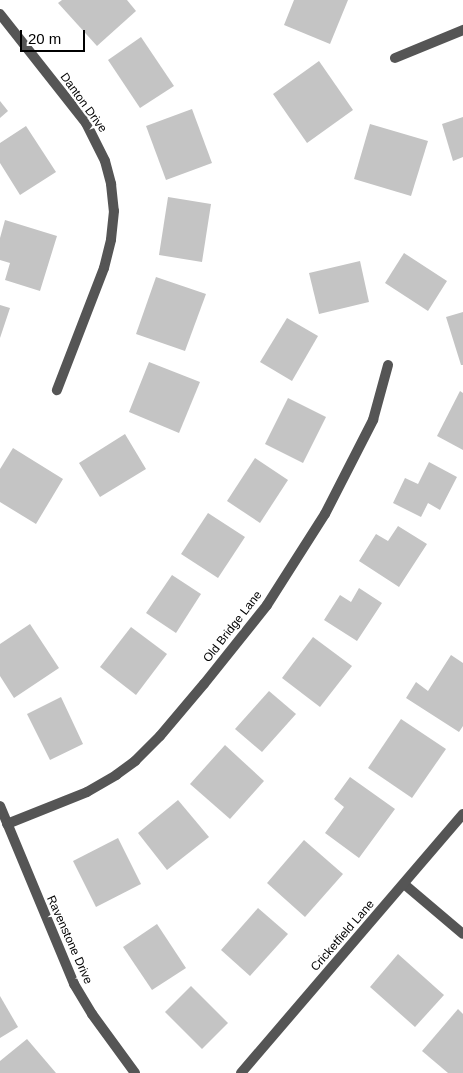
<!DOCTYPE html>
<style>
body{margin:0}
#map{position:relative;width:463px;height:1073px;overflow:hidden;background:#fff;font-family:Arial,sans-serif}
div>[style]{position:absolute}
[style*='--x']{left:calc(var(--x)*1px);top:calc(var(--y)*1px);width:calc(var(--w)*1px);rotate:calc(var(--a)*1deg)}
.building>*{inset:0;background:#c4c4c4}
.street>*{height:10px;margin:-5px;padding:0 5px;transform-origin:5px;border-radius:5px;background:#555}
span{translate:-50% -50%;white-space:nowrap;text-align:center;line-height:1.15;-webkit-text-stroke:4.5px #fff;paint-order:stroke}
.street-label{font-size:12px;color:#000}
.scale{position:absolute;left:20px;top:30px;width:65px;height:22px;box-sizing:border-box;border:2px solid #000;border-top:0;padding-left:6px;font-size:15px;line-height:18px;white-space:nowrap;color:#000;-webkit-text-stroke:4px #fff;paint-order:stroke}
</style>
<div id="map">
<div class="building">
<i style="clip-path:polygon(62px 0,127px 0,136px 11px,97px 46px,58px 3px)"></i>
<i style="clip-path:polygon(294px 0,348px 0,330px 44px,284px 25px)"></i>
<i style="clip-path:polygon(141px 37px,174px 86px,140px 108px,108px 60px)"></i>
<i style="clip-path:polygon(319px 61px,353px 110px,307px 143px,273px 94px)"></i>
<i style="clip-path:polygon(0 101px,8px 111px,0 118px)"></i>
<i style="clip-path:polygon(192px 109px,212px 163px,166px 180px,146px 126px)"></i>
<i style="clip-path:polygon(463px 117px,463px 157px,453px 161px,442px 124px)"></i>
<i style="clip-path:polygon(370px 124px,428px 141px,411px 196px,354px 179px)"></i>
<i style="clip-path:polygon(26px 126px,56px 172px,20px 195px,0 163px,0 143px)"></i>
<i style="clip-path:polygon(168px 197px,211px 204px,202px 262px,159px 255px)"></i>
<i style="clip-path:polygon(5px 220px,57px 236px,40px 291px,5px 280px,10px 263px,0 260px,0 238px)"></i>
<i style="clip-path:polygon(404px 253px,447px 281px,428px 311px,385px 283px)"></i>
<i style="clip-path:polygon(360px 261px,369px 302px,319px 314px,309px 273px)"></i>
<i style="clip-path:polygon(156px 277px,206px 294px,185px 351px,136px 334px)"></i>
<i style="clip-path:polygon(0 305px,10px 308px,0 338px)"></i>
<i style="clip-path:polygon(463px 312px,463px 365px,461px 365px,446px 317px)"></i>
<i style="clip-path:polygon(287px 318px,318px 336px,292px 381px,260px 362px)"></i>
<i style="clip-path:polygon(149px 362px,200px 382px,179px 433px,129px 412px)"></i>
<i style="clip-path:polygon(460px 391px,463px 393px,463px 450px,437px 436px)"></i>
<i style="clip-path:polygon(288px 398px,326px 417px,303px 463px,265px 444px)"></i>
<i style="clip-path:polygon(125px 434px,146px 469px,100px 497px,79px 463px)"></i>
<i style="clip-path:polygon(13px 448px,63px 479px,36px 524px,0 502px,0 469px)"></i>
<i style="clip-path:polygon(255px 458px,288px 480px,260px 523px,227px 501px)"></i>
<i style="clip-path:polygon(429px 462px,457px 477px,440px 510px,428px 503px,421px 517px,393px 503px,405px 478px,418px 484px)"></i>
<i style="clip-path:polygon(208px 513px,245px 537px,218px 578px,181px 554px)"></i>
<i style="clip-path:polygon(398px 526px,427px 544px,399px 587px,359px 561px,376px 534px,388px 541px)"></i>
<i style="clip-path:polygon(172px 575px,201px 594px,176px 633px,146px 613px)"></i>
<i style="clip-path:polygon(359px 588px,382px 603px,357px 641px,324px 620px,340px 595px,351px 602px)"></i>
<i style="clip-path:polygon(30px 624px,59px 668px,14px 698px,0 676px,0 644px)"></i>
<i style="clip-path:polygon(131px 627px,167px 654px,136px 695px,100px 667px)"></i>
<i style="clip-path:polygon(313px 637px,352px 666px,320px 707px,282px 678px)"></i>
<i style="clip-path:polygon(451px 655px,463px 663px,463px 726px,459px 732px,406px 698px,416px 682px,428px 691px)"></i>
<i style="clip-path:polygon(269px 691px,296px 714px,262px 752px,235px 729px)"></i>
<i style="clip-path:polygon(61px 697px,83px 744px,50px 760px,27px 714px)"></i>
<i style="clip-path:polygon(401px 719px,446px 749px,412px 798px,368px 768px)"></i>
<i style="clip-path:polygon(225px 745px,264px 781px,230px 819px,190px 784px)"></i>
<i style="clip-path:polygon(350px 777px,395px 809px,359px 858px,325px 833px,344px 807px,334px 799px)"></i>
<i style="clip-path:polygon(178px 800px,209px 837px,167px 870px,138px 833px)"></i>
<i style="clip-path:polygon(118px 838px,141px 884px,96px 907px,73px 861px)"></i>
<i style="clip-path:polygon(304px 840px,343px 874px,305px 917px,267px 883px)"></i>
<i style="clip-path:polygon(258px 908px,288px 934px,250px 976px,221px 950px)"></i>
<i style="clip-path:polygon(157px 924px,186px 968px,152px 990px,123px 947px)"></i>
<i style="clip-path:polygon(398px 954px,444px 995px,415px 1027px,370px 987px)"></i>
<i style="clip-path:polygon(191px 986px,228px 1023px,202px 1049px,165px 1012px)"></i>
<i style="clip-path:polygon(0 996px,18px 1027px,0 1038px)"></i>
<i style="clip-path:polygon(458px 1009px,463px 1014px,463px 1073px,448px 1073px,422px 1051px)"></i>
<i style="clip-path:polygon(27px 1039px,56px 1073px,0 1073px,0 1061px)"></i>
</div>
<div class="street">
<i style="--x:0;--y:14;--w:139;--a:51.7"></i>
<i style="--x:86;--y:123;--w:42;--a:63.4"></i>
<i style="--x:105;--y:161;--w:24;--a:75"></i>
<i style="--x:111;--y:184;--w:27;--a:84"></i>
<i style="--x:114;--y:211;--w:29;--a:96"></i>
<i style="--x:111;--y:240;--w:29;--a:104"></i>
<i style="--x:104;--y:268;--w:131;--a:111.1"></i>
<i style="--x:395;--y:58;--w:74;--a:-22.4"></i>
<i style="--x:0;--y:806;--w:193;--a:67.4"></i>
<i style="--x:74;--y:984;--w:35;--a:59"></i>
<i style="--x:92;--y:1014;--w:73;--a:53.9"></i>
<i style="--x:7;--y:824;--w:86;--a:-21.8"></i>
<i style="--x:87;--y:792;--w:34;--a:-30"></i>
<i style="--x:116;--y:775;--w:24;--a:-36"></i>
<i style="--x:135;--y:761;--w:35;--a:-45"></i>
<i style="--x:160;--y:736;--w:68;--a:-49.8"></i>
<i style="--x:204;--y:684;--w:101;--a:-51.4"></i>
<i style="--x:267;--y:605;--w:108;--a:-57.5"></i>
<i style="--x:325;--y:514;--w:106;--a:-62.9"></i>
<i style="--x:373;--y:420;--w:57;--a:-74.7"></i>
<i style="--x:404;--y:884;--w:77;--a:40.3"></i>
<i style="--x:241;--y:1073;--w:341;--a:-49.4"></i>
</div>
<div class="street-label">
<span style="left:83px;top:103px;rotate:54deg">Danton Drive</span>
<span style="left:233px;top:627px;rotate:-52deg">Old Bridge Lane</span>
<span style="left:343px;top:936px;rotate:-49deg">Cricketfield Lane</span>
<span style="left:69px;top:940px;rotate:66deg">Ravenstone Drive</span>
</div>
<div class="scale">20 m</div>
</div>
